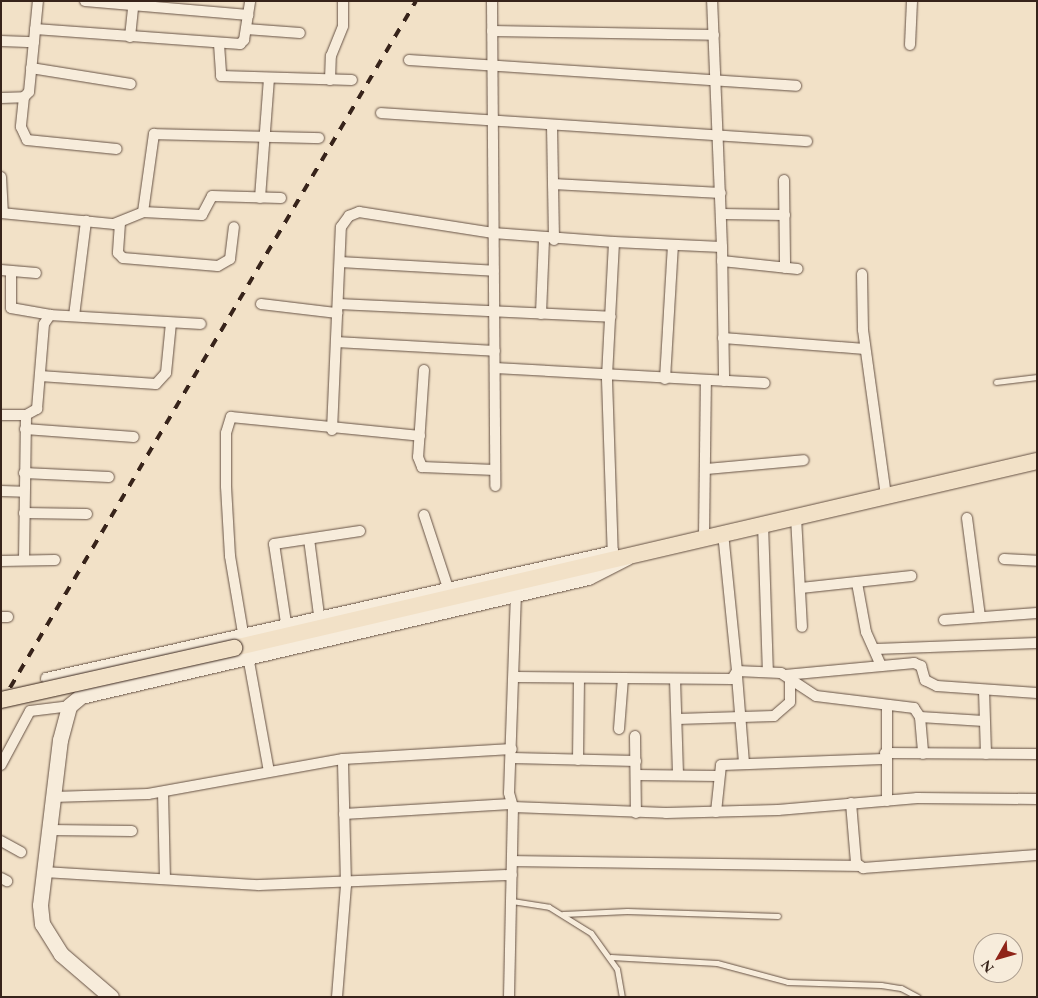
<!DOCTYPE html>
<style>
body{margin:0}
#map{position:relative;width:1038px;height:998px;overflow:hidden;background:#f2e1c7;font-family:"EB Garamond",serif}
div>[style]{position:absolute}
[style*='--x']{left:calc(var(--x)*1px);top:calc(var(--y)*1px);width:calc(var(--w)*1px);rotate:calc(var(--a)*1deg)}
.roads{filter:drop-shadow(0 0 1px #665245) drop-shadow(0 0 1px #665245)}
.service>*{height:5px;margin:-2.5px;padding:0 2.5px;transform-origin:2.5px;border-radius:2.5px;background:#f7ecdb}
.minor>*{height:10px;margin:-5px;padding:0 5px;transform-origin:5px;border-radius:5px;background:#f7ecdb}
.secondary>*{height:15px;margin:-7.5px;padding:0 7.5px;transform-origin:7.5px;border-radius:7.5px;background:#f7ecdb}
.primary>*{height:16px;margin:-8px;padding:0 8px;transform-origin:8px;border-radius:8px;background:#f2e1c7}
.rail>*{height:4px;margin-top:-2px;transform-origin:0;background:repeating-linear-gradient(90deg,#37231a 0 9px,transparent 0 18px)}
.bridges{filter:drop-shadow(0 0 1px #37231a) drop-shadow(0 0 1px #37231a)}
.primary-bridge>*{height:16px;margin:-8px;padding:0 8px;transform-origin:8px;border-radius:8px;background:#f2e1c7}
span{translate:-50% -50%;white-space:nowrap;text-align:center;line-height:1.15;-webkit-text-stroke:4.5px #f7ecdb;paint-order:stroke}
.frame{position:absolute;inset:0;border:2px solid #37231a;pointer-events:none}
.north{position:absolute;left:973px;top:933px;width:50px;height:50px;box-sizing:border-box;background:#f7ecdb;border:1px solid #aa9c8e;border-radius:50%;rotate:232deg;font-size:14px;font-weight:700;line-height:20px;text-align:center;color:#37231a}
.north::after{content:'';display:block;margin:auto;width:18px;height:22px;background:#8f2418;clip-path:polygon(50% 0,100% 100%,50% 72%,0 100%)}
</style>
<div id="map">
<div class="roads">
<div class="service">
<i style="--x:996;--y:382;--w:41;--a:-7"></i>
<i style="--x:512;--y:901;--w:37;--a:9"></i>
<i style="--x:549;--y:907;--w:49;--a:31.8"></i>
<i style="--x:591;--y:933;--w:44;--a:54.2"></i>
<i style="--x:617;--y:969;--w:28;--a:80"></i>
<i style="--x:563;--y:914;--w:64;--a:-2.7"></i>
<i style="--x:627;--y:911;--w:151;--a:1.9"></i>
<i style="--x:611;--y:957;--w:106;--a:3.2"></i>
<i style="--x:717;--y:963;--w:73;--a:15"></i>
<i style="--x:788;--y:982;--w:93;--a:1.8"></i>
<i style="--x:881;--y:985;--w:20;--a:9"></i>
<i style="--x:901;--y:988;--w:19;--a:28"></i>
</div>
<div class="minor">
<i style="--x:85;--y:1;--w:164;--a:4.9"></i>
<i style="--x:492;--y:1;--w:485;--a:89.6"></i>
<i style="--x:35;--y:29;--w:206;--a:4.2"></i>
<i style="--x:240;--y:44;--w:6;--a:-45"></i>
<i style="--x:244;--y:40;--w:39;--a:-81"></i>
<i style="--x:246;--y:29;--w:54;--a:4.2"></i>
<i style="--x:492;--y:31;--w:222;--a:1"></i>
<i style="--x:130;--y:37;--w:36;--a:-84"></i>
<i style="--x:1;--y:41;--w:33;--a:2"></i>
<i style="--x:219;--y:44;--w:32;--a:86"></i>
<i style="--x:221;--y:76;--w:131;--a:1.7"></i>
<i style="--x:910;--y:45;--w:44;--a:-87.4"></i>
<i style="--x:409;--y:60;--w:388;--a:3.8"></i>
<i style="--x:31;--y:68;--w:101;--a:9.1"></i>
<i style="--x:330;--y:80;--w:24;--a:-88"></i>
<i style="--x:331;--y:56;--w:32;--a:-68"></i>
<i style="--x:343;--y:26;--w:25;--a:-90"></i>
<i style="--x:24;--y:97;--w:30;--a:96"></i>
<i style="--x:21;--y:127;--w:14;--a:65"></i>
<i style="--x:27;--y:140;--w:90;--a:5.7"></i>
<i style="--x:1;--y:98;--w:23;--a:-2"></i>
<i style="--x:24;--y:97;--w:7;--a:-45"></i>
<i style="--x:29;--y:92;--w:91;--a:-84.4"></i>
<i style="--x:381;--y:113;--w:427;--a:3.8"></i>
<i style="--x:552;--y:125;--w:115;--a:89"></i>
<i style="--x:1;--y:177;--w:36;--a:87"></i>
<i style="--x:784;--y:180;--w:88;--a:89.3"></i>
<i style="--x:553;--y:184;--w:168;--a:3.1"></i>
<i style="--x:260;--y:198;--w:120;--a:-85.7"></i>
<i style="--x:143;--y:212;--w:79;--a:-82"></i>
<i style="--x:154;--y:134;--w:165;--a:1.4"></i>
<i style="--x:1;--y:213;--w:114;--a:5.6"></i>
<i style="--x:114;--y:224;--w:31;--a:-22"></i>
<i style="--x:143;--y:212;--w:59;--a:2.9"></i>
<i style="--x:202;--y:215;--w:21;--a:-62"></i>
<i style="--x:212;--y:196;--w:69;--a:1.7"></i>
<i style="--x:721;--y:214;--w:64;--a:0.9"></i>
<i style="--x:120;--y:223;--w:30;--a:94"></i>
<i style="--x:118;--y:253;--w:7;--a:45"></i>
<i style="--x:123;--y:258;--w:95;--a:4.8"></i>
<i style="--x:218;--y:266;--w:14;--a:-30"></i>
<i style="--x:230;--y:259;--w:32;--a:-83"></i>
<i style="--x:722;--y:247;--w:134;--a:89.1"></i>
<i style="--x:722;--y:261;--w:76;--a:6"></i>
<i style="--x:340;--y:262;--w:154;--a:3.3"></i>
<i style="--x:1;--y:270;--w:35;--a:5"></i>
<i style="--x:11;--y:271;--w:37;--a:90"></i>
<i style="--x:11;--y:308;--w:40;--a:10"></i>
<i style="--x:862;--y:274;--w:56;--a:89"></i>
<i style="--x:863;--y:330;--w:168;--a:82.1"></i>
<i style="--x:261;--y:304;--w:77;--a:6.8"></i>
<i style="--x:338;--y:304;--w:273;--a:2.7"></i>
<i style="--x:541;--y:314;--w:75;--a:-87.7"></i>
<i style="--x:74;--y:316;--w:96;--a:-82.8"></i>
<i style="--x:723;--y:338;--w:142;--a:4.4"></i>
<i style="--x:336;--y:342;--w:159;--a:3.2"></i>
<i style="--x:495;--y:368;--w:270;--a:3.2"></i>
<i style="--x:424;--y:370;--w:87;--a:93.9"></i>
<i style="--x:418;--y:457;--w:11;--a:68"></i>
<i style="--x:422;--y:467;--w:73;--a:2.4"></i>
<i style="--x:40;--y:376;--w:116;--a:3.9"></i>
<i style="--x:156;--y:384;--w:15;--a:-48"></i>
<i style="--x:166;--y:373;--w:50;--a:-84.3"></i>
<i style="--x:665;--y:379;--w:133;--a:-86.6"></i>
<i style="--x:1;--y:415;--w:25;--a:0"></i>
<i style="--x:26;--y:415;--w:13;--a:-29"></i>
<i style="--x:37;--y:409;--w:85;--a:-85.3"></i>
<i style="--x:44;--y:324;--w:11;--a:-56"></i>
<i style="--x:50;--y:315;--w:151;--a:3.4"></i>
<i style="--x:25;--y:429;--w:109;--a:4.2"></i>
<i style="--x:332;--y:430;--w:203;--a:-87.5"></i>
<i style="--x:341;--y:227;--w:14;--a:-54"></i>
<i style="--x:349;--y:216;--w:11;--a:-22"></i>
<i style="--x:359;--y:212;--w:136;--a:8.9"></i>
<i style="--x:493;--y:233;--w:121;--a:4.3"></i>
<i style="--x:706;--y:469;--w:98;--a:-5.2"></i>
<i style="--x:24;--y:473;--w:85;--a:2.7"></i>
<i style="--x:1;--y:491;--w:23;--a:2"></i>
<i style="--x:24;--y:513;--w:63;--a:0.9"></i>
<i style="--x:424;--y:515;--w:74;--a:71.8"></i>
<i style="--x:796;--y:517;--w:110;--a:86.9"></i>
<i style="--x:967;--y:518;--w:100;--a:82.5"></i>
<i style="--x:763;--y:524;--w:147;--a:88.1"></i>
<i style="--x:723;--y:533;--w:139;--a:84.2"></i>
<i style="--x:737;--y:671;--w:44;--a:2.6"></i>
<i style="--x:781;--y:673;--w:42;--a:33.3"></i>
<i style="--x:816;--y:696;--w:99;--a:7"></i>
<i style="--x:914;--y:708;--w:11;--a:56"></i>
<i style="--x:920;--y:717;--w:37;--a:85"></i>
<i style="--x:704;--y:537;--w:157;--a:-89.3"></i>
<i style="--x:309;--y:539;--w:77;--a:82.5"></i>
<i style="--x:1004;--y:559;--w:33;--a:3"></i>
<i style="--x:24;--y:560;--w:145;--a:-89.2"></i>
<i style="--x:613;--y:560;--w:184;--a:-91.9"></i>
<i style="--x:607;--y:376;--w:134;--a:-87"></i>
<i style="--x:614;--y:242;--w:108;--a:2.7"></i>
<i style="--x:722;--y:247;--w:246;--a:-92.3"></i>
<i style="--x:1;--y:561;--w:54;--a:-1.1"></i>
<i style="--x:857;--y:583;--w:50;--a:79.6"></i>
<i style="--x:866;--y:632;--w:37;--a:66"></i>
<i style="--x:801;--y:588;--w:111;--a:-6.2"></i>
<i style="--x:516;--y:593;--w:200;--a:92"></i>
<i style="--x:509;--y:793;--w:15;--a:74"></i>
<i style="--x:513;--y:807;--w:153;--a:2.2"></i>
<i style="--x:666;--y:813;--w:112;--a:-1.5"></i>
<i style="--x:778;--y:810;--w:140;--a:-4.9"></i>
<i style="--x:917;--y:798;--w:120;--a:0.5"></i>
<i style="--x:1;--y:617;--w:7;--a:0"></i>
<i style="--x:944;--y:620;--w:93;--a:-4.3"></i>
<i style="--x:286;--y:623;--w:80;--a:-98.6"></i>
<i style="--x:274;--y:544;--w:87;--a:-8.6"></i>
<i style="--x:243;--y:633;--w:78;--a:-99.6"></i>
<i style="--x:230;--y:556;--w:70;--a:-93.3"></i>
<i style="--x:226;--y:486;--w:53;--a:-90"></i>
<i style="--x:226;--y:433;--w:17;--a:-73"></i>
<i style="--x:231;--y:417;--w:190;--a:5.7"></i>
<i style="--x:876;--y:649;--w:161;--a:-2.1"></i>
<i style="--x:248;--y:656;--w:117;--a:79.7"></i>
<i style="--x:785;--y:675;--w:130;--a:-5.3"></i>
<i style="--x:914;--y:663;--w:8;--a:23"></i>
<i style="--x:921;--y:666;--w:15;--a:74"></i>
<i style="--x:925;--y:680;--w:13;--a:27"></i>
<i style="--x:937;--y:686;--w:100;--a:4"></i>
<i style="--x:737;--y:676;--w:87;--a:85.4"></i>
<i style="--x:515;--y:677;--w:217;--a:0.5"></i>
<i style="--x:732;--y:679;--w:9;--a:-58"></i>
<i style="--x:46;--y:678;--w:581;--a:-12.63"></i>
<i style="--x:675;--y:679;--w:96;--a:88.2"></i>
<i style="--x:984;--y:690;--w:64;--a:88.2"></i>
<i style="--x:887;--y:705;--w:96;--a:90"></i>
<i style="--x:920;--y:717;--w:64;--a:3.6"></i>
<i style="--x:677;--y:719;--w:97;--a:-1.8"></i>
<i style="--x:774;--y:716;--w:21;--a:-41"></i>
<i style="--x:790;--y:702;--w:23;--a:-90"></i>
<i style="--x:619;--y:729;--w:51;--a:-85.5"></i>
<i style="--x:635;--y:736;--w:77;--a:89.3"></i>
<i style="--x:885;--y:753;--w:152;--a:0.4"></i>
<i style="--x:512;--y:758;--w:124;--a:1.4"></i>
<i style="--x:578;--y:760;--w:82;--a:-89.3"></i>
<i style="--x:1;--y:765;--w:61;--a:-61.8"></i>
<i style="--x:30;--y:711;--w:39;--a:-7"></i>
<i style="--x:636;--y:775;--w:82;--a:0.7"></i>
<i style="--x:163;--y:792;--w:87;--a:88.7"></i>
<i style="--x:53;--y:797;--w:95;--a:-1.8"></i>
<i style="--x:148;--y:794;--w:198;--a:-10.2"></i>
<i style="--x:343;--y:759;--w:169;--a:-3.4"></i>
<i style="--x:851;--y:803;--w:60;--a:85.2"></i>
<i style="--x:856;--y:863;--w:9;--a:36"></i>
<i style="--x:863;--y:868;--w:174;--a:-4.3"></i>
<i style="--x:716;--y:812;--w:47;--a:-83.9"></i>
<i style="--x:721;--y:765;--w:164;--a:-2.1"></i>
<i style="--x:344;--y:814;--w:167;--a:-3.4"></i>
<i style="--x:49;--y:830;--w:83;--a:0.7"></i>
<i style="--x:1;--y:841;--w:23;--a:29"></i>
<i style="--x:513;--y:861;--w:346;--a:0.8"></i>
<i style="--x:44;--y:872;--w:215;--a:3.5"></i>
<i style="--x:259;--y:885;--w:253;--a:-2.3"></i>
<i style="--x:1;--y:878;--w:7;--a:27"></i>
<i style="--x:337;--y:997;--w:112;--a:-85.4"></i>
<i style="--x:346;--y:885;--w:126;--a:-91.4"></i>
<i style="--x:509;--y:997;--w:190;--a:-88.8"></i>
</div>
<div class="secondary">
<i style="--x:111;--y:997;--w:66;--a:-139.3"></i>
<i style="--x:61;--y:954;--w:36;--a:-122"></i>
<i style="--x:42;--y:924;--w:19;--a:-96"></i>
<i style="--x:40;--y:905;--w:166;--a:-83.1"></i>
<i style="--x:60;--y:740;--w:35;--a:-75"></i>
<i style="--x:69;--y:706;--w:16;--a:-40"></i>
<i style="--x:81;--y:696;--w:521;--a:-13.21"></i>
<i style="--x:588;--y:577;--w:44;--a:-27.1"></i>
</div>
<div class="primary">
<i style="--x:234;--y:648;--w:824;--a:-13.11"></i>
</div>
</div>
<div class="rail">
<i style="--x:1;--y:703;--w:815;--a:-59.41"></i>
</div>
<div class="bridges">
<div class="primary-bridge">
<i style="--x:1;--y:700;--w:239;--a:-12.6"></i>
</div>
</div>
<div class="frame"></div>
<div class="north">N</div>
</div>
